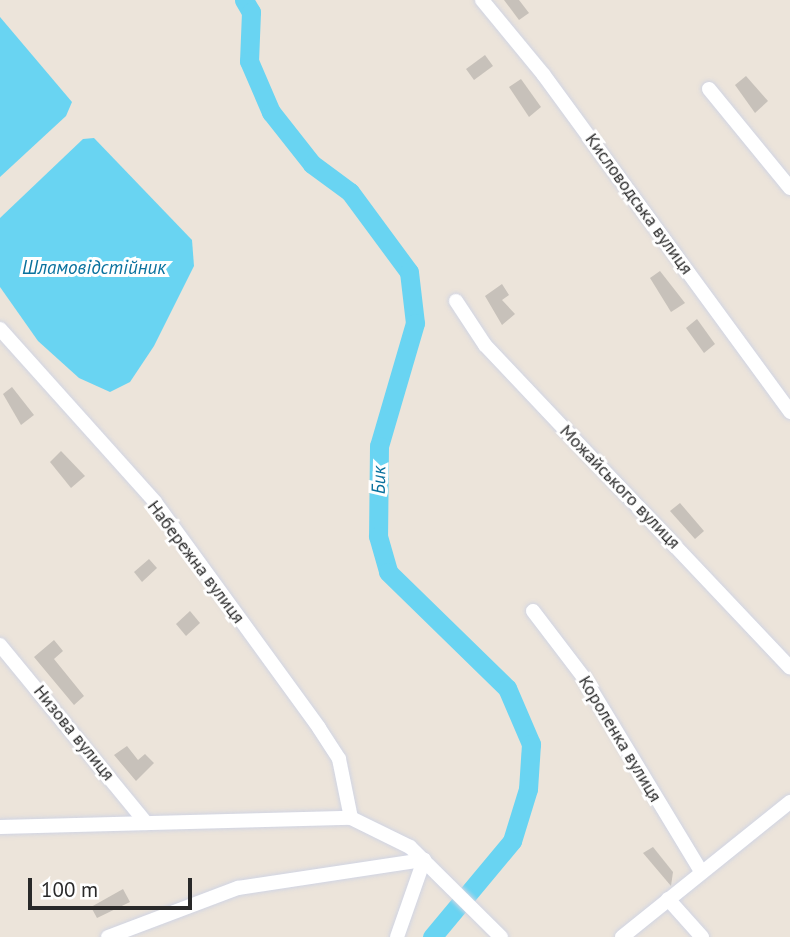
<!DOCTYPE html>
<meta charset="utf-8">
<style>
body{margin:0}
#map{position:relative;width:790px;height:937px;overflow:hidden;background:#ece4da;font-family:"PT Sans",sans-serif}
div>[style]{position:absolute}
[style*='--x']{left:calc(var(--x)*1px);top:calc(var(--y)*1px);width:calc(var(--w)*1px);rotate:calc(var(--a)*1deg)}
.water>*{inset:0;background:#69d4f2}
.river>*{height:19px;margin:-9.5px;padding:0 9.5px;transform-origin:9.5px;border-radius:9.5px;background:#69d4f2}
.building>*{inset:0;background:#c7c1ba}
.roads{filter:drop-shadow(0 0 2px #d0d4e3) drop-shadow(0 0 2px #d0d4e3)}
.minor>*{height:14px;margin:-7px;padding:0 7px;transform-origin:7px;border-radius:7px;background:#fff}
span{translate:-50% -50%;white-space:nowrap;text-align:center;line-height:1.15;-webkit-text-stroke:6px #fff;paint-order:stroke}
.street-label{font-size:18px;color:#292929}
.water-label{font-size:19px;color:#09719d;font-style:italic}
.scale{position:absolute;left:28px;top:878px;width:164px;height:32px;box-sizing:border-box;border:4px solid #292929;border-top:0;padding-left:9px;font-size:21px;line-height:24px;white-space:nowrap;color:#292929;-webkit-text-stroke:5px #fff;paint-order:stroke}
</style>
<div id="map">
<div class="water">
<i style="clip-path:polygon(0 17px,72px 102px,66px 116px,0 177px)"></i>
<i style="clip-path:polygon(94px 138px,192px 240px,194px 266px,154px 346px,130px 382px,110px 392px,79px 378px,38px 341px,0 287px,0 218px,83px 139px)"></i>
</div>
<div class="river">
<i style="--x:244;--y:0;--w:14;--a:60"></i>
<i style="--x:251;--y:12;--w:49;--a:92.3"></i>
<i style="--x:249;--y:61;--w:56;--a:66.7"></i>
<i style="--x:271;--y:112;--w:66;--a:51.7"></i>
<i style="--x:312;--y:164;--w:47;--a:36.4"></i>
<i style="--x:350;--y:192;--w:99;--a:53.6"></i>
<i style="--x:409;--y:272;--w:51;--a:83.3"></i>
<i style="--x:415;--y:323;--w:128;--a:106.3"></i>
<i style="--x:379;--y:446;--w:90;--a:90.6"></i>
<i style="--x:378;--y:536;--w:37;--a:74"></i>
<i style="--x:388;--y:572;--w:166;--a:44.3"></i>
<i style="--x:507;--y:688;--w:61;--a:66.8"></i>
<i style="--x:531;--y:744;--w:45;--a:93.8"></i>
<i style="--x:528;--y:789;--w:54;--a:107.1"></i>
<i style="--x:512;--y:841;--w:125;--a:129.8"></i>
</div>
<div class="building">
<i style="clip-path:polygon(504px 0,519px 0,529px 13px,519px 20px)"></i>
<i style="clip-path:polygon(485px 55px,493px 66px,474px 80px,466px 69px)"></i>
<i style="clip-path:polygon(746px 76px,768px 101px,755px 113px,735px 85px)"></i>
<i style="clip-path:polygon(521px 79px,541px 107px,529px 117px,509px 87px)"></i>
<i style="clip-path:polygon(660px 271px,685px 303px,671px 312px,650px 278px)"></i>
<i style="clip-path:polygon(502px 284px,509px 295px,502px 300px,515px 314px,502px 325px,485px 296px)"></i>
<i style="clip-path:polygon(697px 319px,715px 344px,704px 353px,686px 328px)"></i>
<i style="clip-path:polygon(12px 387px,34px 415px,21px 425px,3px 394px)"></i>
<i style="clip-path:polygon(61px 451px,85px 476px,71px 488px,50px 462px)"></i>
<i style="clip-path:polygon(680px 503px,704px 531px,695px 539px,670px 511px)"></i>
<i style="clip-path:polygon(149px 559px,157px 568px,142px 582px,134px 572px)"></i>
<i style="clip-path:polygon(190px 611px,200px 623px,186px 636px,176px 624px)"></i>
<i style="clip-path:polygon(54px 640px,63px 651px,54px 659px,84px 696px,74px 705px,34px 657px)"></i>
<i style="clip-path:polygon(127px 746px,138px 760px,145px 754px,154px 763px,136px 781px,114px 755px)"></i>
<i style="clip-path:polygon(653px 847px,673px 872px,671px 886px,643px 853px)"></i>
<i style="clip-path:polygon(123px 889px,130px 902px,97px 918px,91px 907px)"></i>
</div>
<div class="roads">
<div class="minor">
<i style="--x:482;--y:0;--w:96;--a:50.5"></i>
<i style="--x:543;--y:74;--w:419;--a:53.8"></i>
<i style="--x:709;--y:89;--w:128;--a:50.7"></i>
<i style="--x:456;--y:301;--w:53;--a:56.6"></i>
<i style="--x:485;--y:345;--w:444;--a:46.6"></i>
<i style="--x:0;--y:329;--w:232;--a:48.1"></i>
<i style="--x:155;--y:502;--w:279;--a:54"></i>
<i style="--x:319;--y:728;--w:37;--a:57"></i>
<i style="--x:339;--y:759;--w:60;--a:78.5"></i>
<i style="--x:533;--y:611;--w:84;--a:52.7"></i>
<i style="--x:584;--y:678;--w:226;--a:58.8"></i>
<i style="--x:0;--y:645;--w:230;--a:50.6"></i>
<i style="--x:0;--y:827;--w:351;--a:-1.5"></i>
<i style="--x:351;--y:818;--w:66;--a:26.2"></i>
<i style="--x:410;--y:847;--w:128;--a:44.7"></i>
<i style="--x:668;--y:899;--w:51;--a:48.2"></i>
<i style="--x:108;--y:937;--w:139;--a:-20.7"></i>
<i style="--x:238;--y:888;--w:188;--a:-8.6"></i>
<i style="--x:397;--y:937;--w:82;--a:-70.7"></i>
<i style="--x:622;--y:937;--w:216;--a:-38.8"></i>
</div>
</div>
<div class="street-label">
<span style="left:639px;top:204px;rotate:54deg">Кисловодська вулиця</span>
<span style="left:620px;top:487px;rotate:46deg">Можайського вулиця</span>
<span style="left:196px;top:562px;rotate:53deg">Набережна вулиця</span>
<span style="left:74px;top:733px;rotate:51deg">Низова вулиця</span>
<span style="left:620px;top:739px;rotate:59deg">Короленка вулиця</span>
</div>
<div class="water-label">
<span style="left:94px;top:268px">Шламовідстійник</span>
<span style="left:379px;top:480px;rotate:-89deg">Бик</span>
</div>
<div class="scale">100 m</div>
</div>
